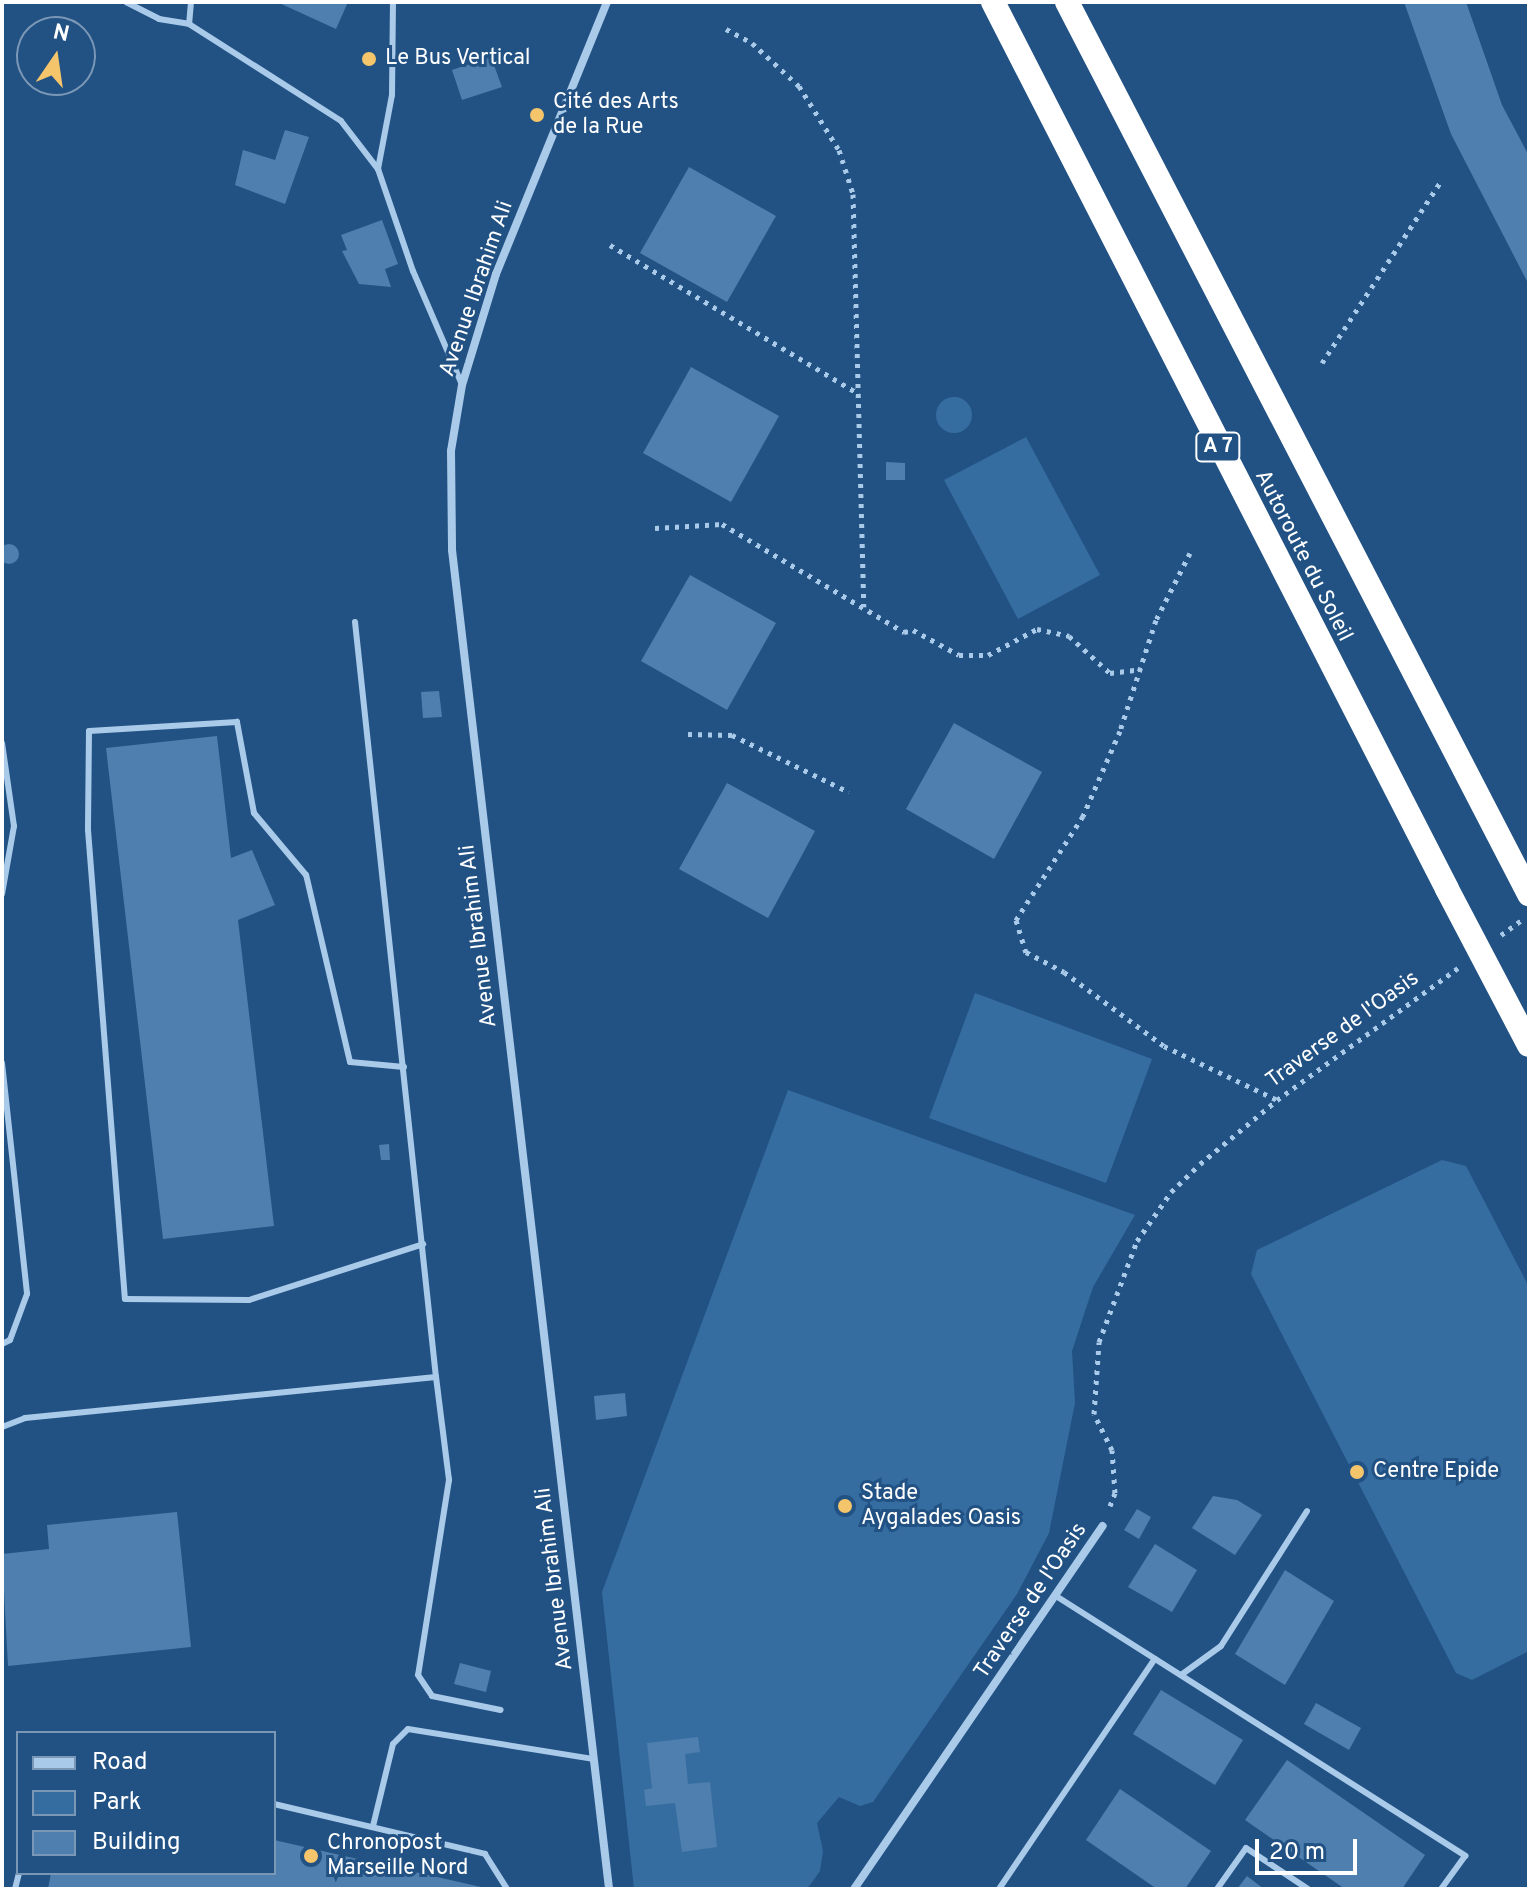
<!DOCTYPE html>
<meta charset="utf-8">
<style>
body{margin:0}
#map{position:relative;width:1531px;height:1891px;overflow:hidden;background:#225284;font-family:Overpass,sans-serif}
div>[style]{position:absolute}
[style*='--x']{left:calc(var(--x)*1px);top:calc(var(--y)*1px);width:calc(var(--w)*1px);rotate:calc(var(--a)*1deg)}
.green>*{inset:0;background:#366da1}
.round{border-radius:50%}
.building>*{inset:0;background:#4e7fae}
.path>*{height:5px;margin-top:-2.5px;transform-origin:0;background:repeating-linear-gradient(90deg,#aacae9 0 4px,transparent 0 10px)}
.lane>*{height:6px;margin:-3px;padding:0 3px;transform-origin:3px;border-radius:3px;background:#aacae9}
.street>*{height:8px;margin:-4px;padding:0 4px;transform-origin:4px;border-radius:4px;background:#aacae9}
.highway>*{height:24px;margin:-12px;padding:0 12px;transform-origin:12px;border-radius:12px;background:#fff}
.highway-bridge>*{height:24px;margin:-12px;padding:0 12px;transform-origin:12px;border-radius:12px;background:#fff}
.dots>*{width:22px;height:22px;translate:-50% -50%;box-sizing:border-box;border:4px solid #225284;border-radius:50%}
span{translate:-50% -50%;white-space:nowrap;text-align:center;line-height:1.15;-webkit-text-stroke:6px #225284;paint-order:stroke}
.shield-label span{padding:2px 6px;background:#225284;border:2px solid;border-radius:6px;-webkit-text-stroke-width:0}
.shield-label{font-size:20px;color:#fff;font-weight:700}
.poi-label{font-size:22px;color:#fff}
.left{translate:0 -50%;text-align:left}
.street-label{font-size:22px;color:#fff}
.frame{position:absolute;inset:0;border:4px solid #fff;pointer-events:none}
.legend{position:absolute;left:16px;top:1731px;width:260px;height:144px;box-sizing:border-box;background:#225284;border:2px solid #7a97b5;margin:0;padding:10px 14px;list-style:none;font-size:24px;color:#fff}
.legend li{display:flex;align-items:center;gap:16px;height:40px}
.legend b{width:40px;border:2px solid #7a97b5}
.north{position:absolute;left:16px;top:16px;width:80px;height:80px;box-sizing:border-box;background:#225284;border:2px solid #7a97b5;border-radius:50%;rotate:13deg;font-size:22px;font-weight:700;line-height:32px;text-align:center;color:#fff}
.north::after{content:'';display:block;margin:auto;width:28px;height:36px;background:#f5c56b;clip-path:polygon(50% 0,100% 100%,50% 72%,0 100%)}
.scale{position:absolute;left:1255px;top:1839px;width:102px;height:36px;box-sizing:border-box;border:4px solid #fff;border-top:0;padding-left:10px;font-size:24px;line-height:28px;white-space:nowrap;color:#fff;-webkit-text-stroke:6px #225284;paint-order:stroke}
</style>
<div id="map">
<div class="green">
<i class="round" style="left:936px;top:397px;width:36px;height:36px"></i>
<i style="clip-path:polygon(1026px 437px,1100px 575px,1018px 619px,944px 480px)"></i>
<i style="clip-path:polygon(975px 993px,1152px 1059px,1106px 1183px,929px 1118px)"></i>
<i style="clip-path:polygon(788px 1090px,1135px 1215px,1093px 1287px,1072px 1351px,1075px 1403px,1049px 1533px,1017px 1594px,873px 1802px,860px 1806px,839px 1797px,817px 1823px,823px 1851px,820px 1871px,807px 1889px,634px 1889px,602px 1592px)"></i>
<i style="clip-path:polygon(1442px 1160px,1466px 1166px,1529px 1287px,1529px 1651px,1472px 1680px,1456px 1673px,1251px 1274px,1257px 1250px)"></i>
</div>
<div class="building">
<i style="clip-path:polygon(277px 2px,348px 2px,336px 29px)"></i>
<i style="clip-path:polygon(1404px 2px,1466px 2px,1502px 105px,1529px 156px,1529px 285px,1451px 134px)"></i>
<i style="clip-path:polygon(491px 57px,502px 87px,462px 100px,452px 70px)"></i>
<i style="clip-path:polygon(285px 130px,309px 137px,285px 204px,235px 185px,243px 150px,275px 160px)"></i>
<i style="clip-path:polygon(689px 167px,776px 216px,727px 302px,640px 253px)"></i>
<i style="clip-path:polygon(382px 220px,398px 264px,385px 269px,391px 287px,359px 284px,342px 251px,347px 250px,341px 235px)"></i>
<i style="clip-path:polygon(691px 367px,779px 416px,731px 502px,643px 453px)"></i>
<i style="clip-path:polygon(886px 462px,905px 463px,905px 480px,886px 480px)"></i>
<i class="round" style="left:-1px;top:544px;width:20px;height:20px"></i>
<i style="clip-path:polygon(690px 575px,776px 623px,727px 710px,641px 661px)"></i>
<i style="clip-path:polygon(439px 691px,442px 717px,423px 718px,421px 692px)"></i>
<i style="clip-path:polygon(954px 723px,1042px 772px,994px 859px,906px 809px)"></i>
<i style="clip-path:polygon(217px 736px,231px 858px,252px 850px,275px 905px,238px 920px,274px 1226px,163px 1239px,106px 748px)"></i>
<i style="clip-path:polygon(727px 783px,815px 831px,768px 918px,679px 869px)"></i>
<i style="clip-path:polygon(389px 1144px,390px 1160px,381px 1160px,379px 1145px)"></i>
<i style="clip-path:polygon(625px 1393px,627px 1416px,596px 1420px,594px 1396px)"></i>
<i style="clip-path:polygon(1213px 1496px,1237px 1500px,1262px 1515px,1235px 1555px,1192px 1528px)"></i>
<i style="clip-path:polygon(1137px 1509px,1151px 1517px,1139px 1539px,1124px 1530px)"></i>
<i style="clip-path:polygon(177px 1512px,191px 1647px,8px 1666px,2px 1554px,49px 1549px,47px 1525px)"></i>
<i style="clip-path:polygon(1155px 1544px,1197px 1570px,1172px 1612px,1128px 1587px)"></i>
<i style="clip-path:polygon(1285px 1570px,1334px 1601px,1285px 1685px,1235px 1654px)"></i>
<i style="clip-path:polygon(460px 1663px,491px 1671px,486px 1692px,454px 1684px)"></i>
<i style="clip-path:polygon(1161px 1690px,1243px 1740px,1215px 1785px,1133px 1734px)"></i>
<i style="clip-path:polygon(1316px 1703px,1361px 1728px,1349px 1750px,1304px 1724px)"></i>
<i style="clip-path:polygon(698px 1737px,700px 1752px,685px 1754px,688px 1784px,710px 1782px,717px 1847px,682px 1852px,675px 1803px,646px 1806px,644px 1790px,652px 1788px,647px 1743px)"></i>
<i style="clip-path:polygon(1287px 1760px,1425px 1855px,1402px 1889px,1345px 1889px,1245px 1820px)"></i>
<i style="clip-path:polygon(1120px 1789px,1211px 1851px,1185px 1889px,1157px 1889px,1086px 1840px)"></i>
<i style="clip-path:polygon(274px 1840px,490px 1889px,48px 1889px,51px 1873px,274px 1873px)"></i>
<i style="clip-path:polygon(1247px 1876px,1264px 1889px,1237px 1889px)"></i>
</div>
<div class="path">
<i style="--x:726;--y:29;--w:30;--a:28"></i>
<i style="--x:752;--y:43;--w:64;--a:42.5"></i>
<i style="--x:799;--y:86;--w:75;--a:58"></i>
<i style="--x:839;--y:150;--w:46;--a:72.3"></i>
<i style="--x:853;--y:194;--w:413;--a:88.5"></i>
<i style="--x:610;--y:245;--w:290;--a:30.9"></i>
<i style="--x:1322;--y:363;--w:217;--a:-56.8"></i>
<i style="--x:655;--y:528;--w:67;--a:-3.4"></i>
<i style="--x:722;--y:524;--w:212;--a:30.7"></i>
<i style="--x:904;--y:632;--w:9;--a:-13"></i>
<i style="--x:913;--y:630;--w:52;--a:28.5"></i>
<i style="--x:959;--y:655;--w:29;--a:0"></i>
<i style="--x:988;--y:655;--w:55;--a:-28"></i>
<i style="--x:1037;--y:629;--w:33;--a:12"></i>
<i style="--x:1069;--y:636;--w:55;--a:42.1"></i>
<i style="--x:1110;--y:673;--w:31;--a:-7"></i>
<i style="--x:1190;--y:553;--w:75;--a:116.9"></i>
<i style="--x:1156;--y:620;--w:117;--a:108"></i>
<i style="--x:1120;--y:731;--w:93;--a:113.5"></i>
<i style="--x:1083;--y:816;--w:124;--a:122.8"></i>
<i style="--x:1016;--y:920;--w:34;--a:73"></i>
<i style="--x:1026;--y:952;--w:43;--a:27.8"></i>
<i style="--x:1064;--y:972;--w:124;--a:36.5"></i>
<i style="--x:1164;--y:1046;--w:125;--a:25.5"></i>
<i style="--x:688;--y:734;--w:44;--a:1.3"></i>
<i style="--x:732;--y:735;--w:130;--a:26"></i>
<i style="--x:1501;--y:935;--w:26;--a:-36"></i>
<i style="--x:1110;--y:1506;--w:14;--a:-69"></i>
<i style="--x:1115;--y:1493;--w:43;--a:-94"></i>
<i style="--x:1112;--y:1450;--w:40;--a:-116.6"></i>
<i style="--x:1094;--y:1414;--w:72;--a:-86"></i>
<i style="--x:1099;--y:1342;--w:108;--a:-69.4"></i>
<i style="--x:1137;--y:1241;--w:60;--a:-55.2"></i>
<i style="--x:1171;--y:1192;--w:40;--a:-44"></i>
<i style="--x:1200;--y:1164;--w:100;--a:-39.7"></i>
<i style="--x:1277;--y:1100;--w:224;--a:-36.1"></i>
</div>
<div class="lane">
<i style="--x:126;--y:2;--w:37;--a:27"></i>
<i style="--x:159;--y:19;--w:30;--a:9"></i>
<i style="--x:191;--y:2;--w:22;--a:95"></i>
<i style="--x:189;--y:24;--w:180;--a:32.5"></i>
<i style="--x:341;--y:121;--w:61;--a:52.4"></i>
<i style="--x:378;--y:169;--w:108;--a:71.1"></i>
<i style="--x:413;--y:271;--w:124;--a:66.7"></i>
<i style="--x:378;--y:169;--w:75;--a:-79.3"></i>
<i style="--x:392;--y:95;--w:93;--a:-89.4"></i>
<i style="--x:355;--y:622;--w:759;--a:83.88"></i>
<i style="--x:2;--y:743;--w:84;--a:81.8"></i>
<i style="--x:14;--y:826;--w:69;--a:100"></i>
<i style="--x:2;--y:1063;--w:232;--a:83.8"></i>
<i style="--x:27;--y:1294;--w:49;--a:110.3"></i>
<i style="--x:10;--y:1340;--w:9;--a:153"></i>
<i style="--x:404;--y:1067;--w:54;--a:-174.7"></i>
<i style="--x:350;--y:1062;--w:192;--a:-103.2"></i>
<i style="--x:306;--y:875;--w:81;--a:-130"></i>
<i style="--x:254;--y:813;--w:93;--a:-100.6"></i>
<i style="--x:237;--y:722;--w:148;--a:176.5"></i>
<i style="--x:89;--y:731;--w:99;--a:90.6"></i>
<i style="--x:88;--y:830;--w:470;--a:85.5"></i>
<i style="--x:125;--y:1299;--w:124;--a:0.5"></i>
<i style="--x:249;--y:1300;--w:183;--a:-17.8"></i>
<i style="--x:2;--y:1427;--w:25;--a:-21"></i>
<i style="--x:25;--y:1418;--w:413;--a:-5.7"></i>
<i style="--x:436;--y:1377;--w:104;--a:82.8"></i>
<i style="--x:449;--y:1480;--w:197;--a:99"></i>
<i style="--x:418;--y:1675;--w:25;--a:56"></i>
<i style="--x:432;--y:1696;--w:70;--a:11.5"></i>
<i style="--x:1056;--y:1596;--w:485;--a:32.4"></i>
<i style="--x:1465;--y:1856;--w:41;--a:126"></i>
<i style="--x:1181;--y:1675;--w:49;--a:-35.9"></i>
<i style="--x:1221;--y:1646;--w:160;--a:-57.5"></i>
<i style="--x:274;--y:1804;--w:217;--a:13.3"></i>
<i style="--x:485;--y:1854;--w:41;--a:57.8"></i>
<i style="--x:373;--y:1826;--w:84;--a:-76.3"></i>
<i style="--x:393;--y:1744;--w:21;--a:-45"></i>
<i style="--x:408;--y:1729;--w:187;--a:9.2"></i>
<i style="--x:15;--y:1889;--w:16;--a:-76"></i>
<i style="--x:999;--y:1889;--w:278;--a:-55.9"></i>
<i style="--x:1217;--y:1889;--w:50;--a:-54.7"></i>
<i style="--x:1246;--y:1848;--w:74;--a:33.5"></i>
</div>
<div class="street">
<i style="--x:607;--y:2;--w:294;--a:112.2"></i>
<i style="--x:496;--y:274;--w:116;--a:107"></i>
<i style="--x:462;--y:385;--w:67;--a:99.5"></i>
<i style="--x:451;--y:451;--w:99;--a:89.4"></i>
<i style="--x:452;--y:550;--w:1348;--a:83.31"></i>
<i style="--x:854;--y:1889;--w:440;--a:-55.6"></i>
</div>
<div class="highway">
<i style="--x:993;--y:2;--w:996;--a:62.89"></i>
<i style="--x:1067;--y:2;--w:1005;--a:62.62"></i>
</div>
<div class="highway-bridge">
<i style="--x:1447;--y:889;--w:176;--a:62.3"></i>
</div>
<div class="dots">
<i style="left:369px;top:59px;background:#f5c56b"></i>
<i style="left:537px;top:115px;background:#f5c56b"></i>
<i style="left:1357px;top:1472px;background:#f5c56b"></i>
<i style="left:845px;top:1506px;background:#f5c56b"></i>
<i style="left:311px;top:1856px;background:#f5c56b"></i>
</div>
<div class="shield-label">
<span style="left:1218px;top:447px">A 7</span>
</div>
<div class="poi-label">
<span class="left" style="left:385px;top:59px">Le Bus Vertical</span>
<span class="left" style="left:553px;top:115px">Cité des Arts<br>de la Rue</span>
<span class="left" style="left:1373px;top:1472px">Centre Epide</span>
<span class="left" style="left:861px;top:1506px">Stade<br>Aygalades Oasis</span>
<span class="left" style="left:327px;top:1856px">Chronopost<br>Marseille Nord</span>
</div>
<div class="street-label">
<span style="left:477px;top:289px;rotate:-71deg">Avenue Ibrahim Ali</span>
<span style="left:1303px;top:556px;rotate:63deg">Autoroute du Soleil</span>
<span style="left:479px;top:936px;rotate:-97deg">Avenue Ibrahim Ali</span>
<span style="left:1343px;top:1030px;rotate:-36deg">Traverse de l'Oasis</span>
<span style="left:555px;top:1579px;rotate:-97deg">Avenue Ibrahim Ali</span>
<span style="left:1031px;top:1601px;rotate:-56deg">Traverse de l'Oasis</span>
</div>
<div class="frame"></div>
<ul class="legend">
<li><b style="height:10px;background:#aacae9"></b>Road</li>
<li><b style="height:22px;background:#366da1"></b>Park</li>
<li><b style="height:22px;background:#4e7fae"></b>Building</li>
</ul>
<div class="north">N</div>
<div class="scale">20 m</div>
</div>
